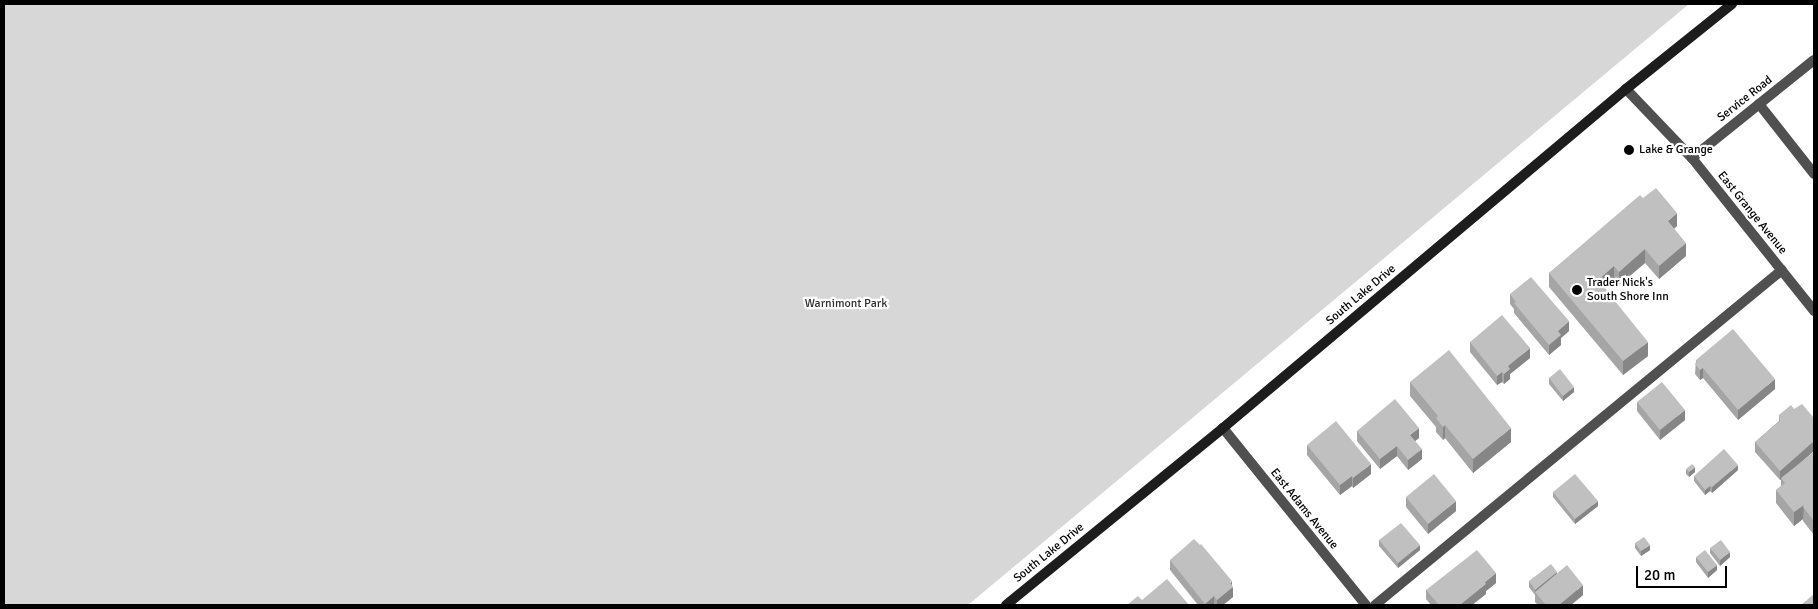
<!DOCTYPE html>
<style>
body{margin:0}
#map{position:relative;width:1818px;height:609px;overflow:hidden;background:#fff;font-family:Signika,sans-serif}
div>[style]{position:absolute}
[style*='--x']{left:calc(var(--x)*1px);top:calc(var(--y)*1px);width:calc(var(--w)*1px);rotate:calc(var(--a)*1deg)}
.green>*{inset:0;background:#d7d7d7}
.lane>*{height:10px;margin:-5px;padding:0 5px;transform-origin:5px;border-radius:5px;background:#505050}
.street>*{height:10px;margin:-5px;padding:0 5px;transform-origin:5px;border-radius:5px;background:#505050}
.secondary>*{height:10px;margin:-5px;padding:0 5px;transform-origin:5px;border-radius:5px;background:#1d1d1d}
.wall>*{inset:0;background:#a5a5a5}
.shaded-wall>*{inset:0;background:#868686}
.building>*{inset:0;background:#c0c0c0}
.dots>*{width:14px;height:14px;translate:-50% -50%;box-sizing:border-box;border:2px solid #fff;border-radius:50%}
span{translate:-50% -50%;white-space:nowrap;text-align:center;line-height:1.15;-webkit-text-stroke:4.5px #fff;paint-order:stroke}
.street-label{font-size:12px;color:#000}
.poi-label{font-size:12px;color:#000}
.left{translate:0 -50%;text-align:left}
.park-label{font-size:12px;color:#2e2e2e}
.frame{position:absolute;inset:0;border:5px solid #000;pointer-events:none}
.scale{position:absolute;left:1636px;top:566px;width:91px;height:22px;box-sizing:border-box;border:2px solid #000;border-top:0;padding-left:6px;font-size:15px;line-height:18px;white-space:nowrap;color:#000;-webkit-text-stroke:4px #fff;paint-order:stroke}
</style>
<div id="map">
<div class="green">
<i style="clip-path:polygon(4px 4px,1689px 4px,968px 605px,4px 605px)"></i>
</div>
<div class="lane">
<i style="--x:1375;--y:605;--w:527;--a:-39.46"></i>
</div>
<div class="street">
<i style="--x:1626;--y:89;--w:95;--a:46.3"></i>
<i style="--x:1692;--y:158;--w:196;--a:51.4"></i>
<i style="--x:1759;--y:104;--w:89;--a:51.8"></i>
<i style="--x:1692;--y:158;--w:156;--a:-38.8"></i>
<i style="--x:1223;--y:428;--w:228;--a:51.1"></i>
</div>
<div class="secondary">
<i style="--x:1006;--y:605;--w:280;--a:-39.2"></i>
<i style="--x:1223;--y:428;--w:527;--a:-40.07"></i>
<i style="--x:1626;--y:89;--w:136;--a:-38.7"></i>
</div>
<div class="wall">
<i style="clip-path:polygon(1643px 198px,1677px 226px,1674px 229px,1686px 256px,1659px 279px,1645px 263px,1619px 285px,1614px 280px,1605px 288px,1648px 356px,1623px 375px,1549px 287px,1549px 273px)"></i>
<i style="clip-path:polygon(1510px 294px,1569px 331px,1561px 338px,1561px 345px,1549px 355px,1514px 313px,1514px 309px,1510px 304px)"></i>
<i style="clip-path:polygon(1470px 342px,1530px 358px,1510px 374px,1510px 379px,1504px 384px,1502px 382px,1497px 385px,1470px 352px)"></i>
<i style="clip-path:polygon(1696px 360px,1775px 389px,1738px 420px,1703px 378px,1700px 380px,1695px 374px)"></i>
<i style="clip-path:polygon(1549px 378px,1574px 392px,1563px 401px,1549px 384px)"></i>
<i style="clip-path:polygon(1410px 382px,1511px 442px,1473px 473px,1445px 438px,1443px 440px,1436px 432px,1436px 427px,1410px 396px)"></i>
<i style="clip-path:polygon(1637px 402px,1685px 420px,1660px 440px,1637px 411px)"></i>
<i style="clip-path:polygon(1794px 409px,1814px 418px,1814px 451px,1798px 465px,1814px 452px,1814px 535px,1803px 521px,1803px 519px,1794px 526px,1776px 503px,1776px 490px,1781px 486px,1781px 479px,1780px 480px,1755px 452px,1755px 442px,1779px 421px,1779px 415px)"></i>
<i style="clip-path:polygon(1357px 431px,1419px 438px,1415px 441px,1422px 459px,1408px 470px,1397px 456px,1380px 469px,1357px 441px)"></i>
<i style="clip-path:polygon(1307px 445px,1371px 474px,1353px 488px,1352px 486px,1340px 495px,1307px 455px)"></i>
<i style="clip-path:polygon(1686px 469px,1695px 472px,1689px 477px,1686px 474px)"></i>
<i style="clip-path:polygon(1738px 470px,1712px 493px,1710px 491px,1705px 495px,1694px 481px,1694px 476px)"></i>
<i style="clip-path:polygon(1553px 492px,1598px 506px,1575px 524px,1553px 497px)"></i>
<i style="clip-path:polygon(1406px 497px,1456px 511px,1428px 534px,1406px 507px)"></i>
<i style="clip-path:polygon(1379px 540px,1420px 550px,1398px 568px,1379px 546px)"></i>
<i style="clip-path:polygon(1635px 543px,1650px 550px,1641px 556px,1635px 548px)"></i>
<i style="clip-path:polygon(1710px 548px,1730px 557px,1720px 566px,1710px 553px)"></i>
<i style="clip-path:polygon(1696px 557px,1717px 570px,1708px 578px,1696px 562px)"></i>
<i style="clip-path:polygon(1170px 560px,1232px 585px,1233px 597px,1223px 605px,1198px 605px,1170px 570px)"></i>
<i style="clip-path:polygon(1557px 573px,1583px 595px,1571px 605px,1538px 605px,1535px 602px,1535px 595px,1529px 587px,1529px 581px)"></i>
<i style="clip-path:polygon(1496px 583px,1486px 591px,1486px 594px,1472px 605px,1431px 605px,1426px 599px,1426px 590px)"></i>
</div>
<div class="shaded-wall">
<i style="clip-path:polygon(1677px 213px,1677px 226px,1668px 234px,1668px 221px)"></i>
<i style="clip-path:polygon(1686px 243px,1686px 256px,1659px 279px,1659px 266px)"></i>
<i style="clip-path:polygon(1645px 249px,1645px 263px,1619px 285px,1619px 272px)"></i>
<i style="clip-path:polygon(1614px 266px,1614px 280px,1598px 293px,1598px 280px)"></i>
<i style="clip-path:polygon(1569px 321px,1569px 331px,1561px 338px,1561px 345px,1549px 355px,1549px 345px,1558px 331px)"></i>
<i style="clip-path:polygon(1648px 342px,1648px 356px,1623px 375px,1623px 361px)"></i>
<i style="clip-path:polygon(1530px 348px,1530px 358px,1510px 374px,1510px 379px,1504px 384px,1504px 374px,1508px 366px)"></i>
<i style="clip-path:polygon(1703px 368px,1703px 378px,1700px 380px,1700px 370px)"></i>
<i style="clip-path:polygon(1502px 372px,1502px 382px,1497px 385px,1497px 376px)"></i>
<i style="clip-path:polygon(1775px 379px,1775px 389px,1738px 420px,1738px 410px)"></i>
<i style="clip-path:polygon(1574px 387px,1574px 392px,1563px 401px,1563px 396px)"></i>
<i style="clip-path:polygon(1685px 410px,1685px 420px,1660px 440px,1660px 430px)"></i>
<i style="clip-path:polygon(1445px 425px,1445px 438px,1443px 440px,1443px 427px)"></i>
<i style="clip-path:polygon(1419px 428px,1419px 438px,1410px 445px,1410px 435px)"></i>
<i style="clip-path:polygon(1511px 428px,1511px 442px,1473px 473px,1473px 459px)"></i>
<i style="clip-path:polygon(1814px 441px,1814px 451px,1780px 480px,1780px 471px)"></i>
<i style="clip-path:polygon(1397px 446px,1397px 456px,1380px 469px,1380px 459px)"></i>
<i style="clip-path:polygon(1422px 449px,1422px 459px,1408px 470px,1408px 460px)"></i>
<i style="clip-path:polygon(1371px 464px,1371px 474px,1353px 488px,1353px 478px)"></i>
<i style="clip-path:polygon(1738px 465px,1738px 470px,1712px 493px,1712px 487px)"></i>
<i style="clip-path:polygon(1695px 467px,1695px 472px,1689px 477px,1689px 472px)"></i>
<i style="clip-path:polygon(1352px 476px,1352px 486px,1340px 495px,1340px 485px)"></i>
<i style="clip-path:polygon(1710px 486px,1710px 491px,1705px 495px,1705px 490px)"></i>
<i style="clip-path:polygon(1456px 501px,1456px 511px,1428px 534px,1428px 524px)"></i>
<i style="clip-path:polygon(1598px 501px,1598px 506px,1575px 524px,1575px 519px)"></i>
<i style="clip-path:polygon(1804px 505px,1803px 519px,1794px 526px,1794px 512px)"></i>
<i style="clip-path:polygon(1420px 545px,1420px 550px,1398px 568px,1398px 563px)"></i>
<i style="clip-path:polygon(1650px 545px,1650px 550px,1641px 556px,1641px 551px)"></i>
<i style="clip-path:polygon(1730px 552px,1730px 557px,1720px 566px,1720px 560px)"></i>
<i style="clip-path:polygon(1717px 565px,1717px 570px,1708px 578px,1708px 572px)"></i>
<i style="clip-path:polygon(1557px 572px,1557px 577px,1535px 592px,1535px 590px)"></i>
<i style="clip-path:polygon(1496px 573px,1496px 583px,1486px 591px,1486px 594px,1472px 605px,1460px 605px,1485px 582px)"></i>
<i style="clip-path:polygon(1232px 581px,1232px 588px,1233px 587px,1233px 597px,1223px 605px,1217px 605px,1217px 600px)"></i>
<i style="clip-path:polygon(1583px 585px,1583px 595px,1571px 605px,1559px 605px)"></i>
<i style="clip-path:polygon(1214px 596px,1214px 605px,1205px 605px,1205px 604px)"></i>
</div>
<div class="building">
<i style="clip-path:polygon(1656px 188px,1677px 213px,1668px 221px,1686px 243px,1659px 266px,1645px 249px,1619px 272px,1614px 266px,1598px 280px,1648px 342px,1623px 361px,1549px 273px,1640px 195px,1643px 198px)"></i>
<i style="clip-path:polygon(1531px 277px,1569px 321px,1558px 331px,1561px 335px,1549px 345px,1514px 303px,1516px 302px,1510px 294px)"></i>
<i style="clip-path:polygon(1502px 315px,1530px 348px,1508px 366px,1510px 369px,1504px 374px,1502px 372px,1497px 376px,1470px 342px)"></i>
<i style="clip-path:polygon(1733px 329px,1775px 379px,1738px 410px,1703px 368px,1700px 370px,1695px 364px,1697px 362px,1696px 360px)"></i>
<i style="clip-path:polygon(1449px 350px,1511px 428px,1473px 459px,1445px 425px,1443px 427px,1436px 418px,1438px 416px,1410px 382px)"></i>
<i style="clip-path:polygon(1560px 369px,1574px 387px,1563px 396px,1549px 378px)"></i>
<i style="clip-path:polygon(1662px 382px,1685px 410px,1660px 430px,1637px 402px)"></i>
<i style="clip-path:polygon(1395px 399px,1419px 428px,1410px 435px,1422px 449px,1408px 460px,1397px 446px,1380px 459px,1357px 431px)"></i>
<i style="clip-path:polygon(1802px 404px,1814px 418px,1814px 441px,1780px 471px,1755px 442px,1780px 421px,1779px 415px,1791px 405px,1794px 409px)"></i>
<i style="clip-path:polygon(1336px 421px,1371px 464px,1353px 478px,1352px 476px,1340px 485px,1307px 445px)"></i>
<i style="clip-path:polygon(1724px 449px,1738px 465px,1712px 487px,1710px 486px,1705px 490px,1694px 476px)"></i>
<i style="clip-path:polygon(1814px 452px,1814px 521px,1803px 507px,1804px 505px,1794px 512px,1776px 490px,1785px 483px,1781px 478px)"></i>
<i style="clip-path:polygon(1692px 464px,1695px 467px,1689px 472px,1686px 469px)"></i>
<i style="clip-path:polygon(1434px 474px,1456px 501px,1428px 524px,1406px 497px)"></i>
<i style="clip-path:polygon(1575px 474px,1598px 501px,1575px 519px,1553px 492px)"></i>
<i style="clip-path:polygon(1401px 523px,1420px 545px,1398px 563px,1379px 540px)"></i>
<i style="clip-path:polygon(1644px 537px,1650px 545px,1641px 551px,1635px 543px)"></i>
<i style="clip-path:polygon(1194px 539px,1200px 545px,1201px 544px,1232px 581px,1230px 582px,1233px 587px,1217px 600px,1214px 596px,1205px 604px,1170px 560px)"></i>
<i style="clip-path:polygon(1721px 540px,1730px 552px,1720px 560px,1710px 548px)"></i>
<i style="clip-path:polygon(1477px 550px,1496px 573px,1485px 582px,1486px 584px,1460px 605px,1439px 605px,1426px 590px)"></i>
<i style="clip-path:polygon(1705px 550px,1717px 565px,1708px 572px,1696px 557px)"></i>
<i style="clip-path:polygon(1551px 564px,1557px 572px,1535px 590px,1529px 581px)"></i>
<i style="clip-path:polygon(1567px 565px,1583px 585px,1559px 605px,1546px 605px,1535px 592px)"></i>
<i style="clip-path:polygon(1167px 579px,1189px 605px,1127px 605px,1138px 596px,1142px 600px)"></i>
<i style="clip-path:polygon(1814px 594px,1814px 605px,1801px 605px)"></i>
</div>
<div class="dots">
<i style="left:1629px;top:150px;background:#000"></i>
<i style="left:1577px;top:290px;background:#000"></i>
</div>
<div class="street-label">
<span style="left:1745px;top:99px;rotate:-38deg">Service Road</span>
<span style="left:1752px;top:213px;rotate:51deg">East Grange Avenue</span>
<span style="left:1361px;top:295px;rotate:-40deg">South Lake Drive</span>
<span style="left:1304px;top:509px;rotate:51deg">East Adams Avenue</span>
<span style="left:1049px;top:553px;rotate:-39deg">South Lake Drive</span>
</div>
<div class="poi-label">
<span class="left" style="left:1639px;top:150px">Lake &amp; Grange</span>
<span class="left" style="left:1587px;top:290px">Trader Nick's<br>South Shore Inn</span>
</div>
<div class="park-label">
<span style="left:846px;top:304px">Warnimont Park</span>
</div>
<div class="frame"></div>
<div class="scale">20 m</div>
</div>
